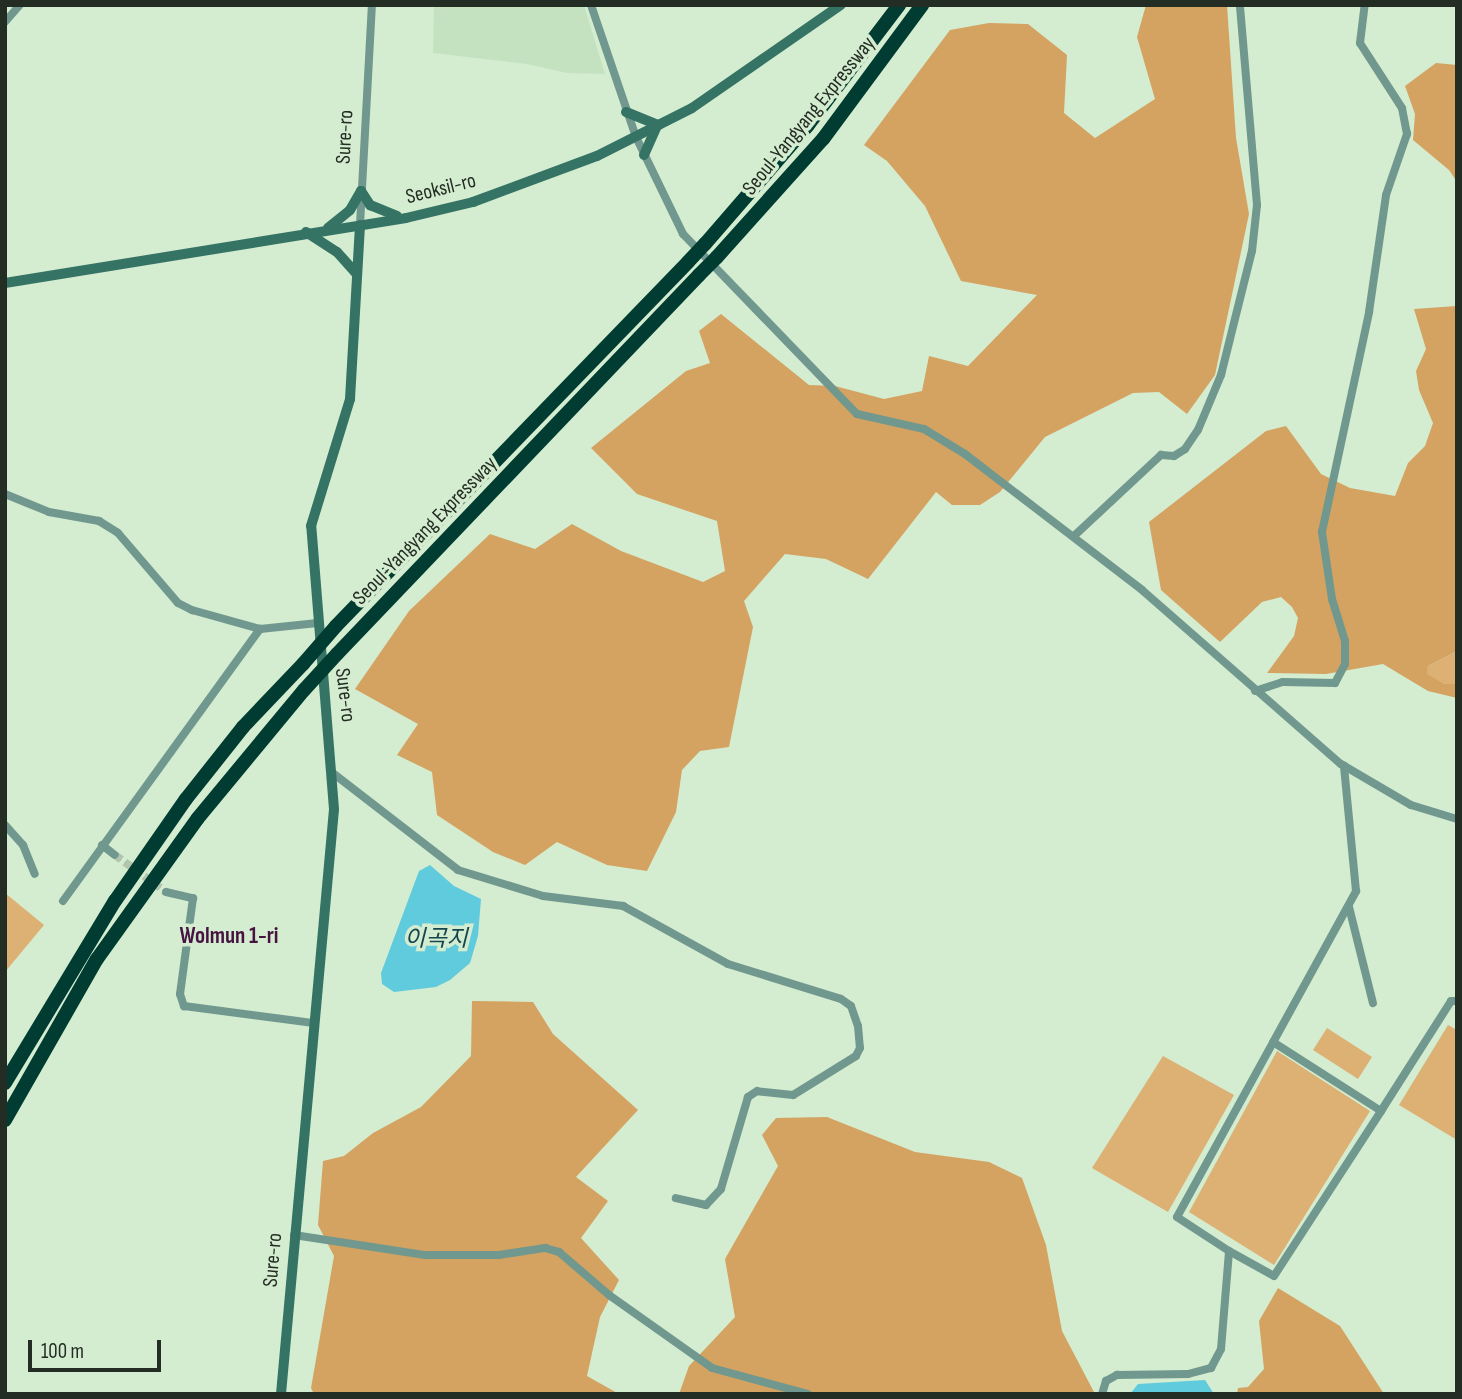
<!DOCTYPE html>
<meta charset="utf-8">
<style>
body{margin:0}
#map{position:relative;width:1462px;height:1399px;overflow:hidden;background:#d4ecd0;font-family:"Sofia Sans Condensed","Noto Sans KR",sans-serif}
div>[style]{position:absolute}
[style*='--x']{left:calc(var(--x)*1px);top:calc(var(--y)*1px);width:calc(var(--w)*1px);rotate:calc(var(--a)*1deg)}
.built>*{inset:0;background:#c4e2c0}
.green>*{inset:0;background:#ddb073}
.forest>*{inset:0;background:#d4a361}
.water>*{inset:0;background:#60cbdd}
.street-tunnel>*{height:8px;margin-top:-4px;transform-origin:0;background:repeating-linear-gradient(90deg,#b1c6ad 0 8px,transparent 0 12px)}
.street>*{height:8px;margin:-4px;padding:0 4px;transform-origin:4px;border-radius:4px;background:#71988e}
.secondary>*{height:10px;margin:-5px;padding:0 5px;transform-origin:5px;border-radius:5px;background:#357365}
.highway>*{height:14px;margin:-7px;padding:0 7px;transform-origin:7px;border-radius:7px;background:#003c31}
.highway-bridge>*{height:14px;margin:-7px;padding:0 7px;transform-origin:7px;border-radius:7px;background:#003c31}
span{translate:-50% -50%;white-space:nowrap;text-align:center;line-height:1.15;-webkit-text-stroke:7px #d4ecd0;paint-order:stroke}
.street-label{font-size:21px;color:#242d23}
.neighbourhood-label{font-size:23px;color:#471442;font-weight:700}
.water-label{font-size:23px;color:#15464e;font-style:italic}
.frame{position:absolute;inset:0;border:7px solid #242d23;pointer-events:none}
.scale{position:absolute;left:28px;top:1340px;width:133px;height:32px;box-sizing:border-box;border:4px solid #242d23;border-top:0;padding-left:9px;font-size:21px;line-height:24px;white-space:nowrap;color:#242d23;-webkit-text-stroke:5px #d4ecd0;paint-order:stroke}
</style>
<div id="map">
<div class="built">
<i style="clip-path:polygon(434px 5px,584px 5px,605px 74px,567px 73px,527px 64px,433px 53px)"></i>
</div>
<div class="green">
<i style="clip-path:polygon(1457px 651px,1457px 684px,1445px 684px,1426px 674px,1428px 666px)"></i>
<i style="clip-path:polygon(5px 893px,44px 925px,5px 972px)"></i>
<i style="clip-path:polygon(1448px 1025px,1457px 1030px,1457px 1140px,1399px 1105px)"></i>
<i style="clip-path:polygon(1327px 1028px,1372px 1057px,1358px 1079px,1313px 1050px)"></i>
<i style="clip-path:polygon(1277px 1051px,1370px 1111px,1274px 1265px,1189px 1212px)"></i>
<i style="clip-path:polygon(1163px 1056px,1234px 1095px,1168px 1212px,1092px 1168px)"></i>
</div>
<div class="forest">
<i style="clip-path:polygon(1146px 5px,1227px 5px,1236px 138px,1249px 214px,1215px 375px,1187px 414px,1159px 392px,1133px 393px,1045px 437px,1000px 492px,980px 505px,952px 505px,936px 492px,868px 579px,826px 559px,785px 554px,744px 601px,753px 627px,729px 747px,700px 751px,682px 770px,676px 812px,647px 871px,607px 865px,557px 842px,525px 865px,493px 852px,437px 815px,432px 772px,397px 755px,418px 724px,355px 689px,409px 611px,490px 534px,535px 549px,572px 524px,621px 551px,703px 582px,725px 571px,717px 521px,637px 494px,591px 448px,686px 371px,710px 363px,699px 331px,721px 314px,809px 385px,835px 386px,884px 399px,922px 391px,929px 356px,968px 366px,1037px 295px,961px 281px,925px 206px,887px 161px,864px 145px,950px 30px,989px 23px,1028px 24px,1067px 55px,1064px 113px,1095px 138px,1155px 99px,1137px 37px)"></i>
<i style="clip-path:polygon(1436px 63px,1457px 65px,1457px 182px,1449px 170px,1413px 140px,1415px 114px,1405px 86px)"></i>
<i style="clip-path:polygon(1457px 306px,1457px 651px,1428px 666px,1427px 674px,1445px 684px,1457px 684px,1457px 698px,1428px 691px,1383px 664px,1326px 674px,1267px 673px,1294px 636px,1298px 618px,1292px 607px,1281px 597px,1262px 602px,1220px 642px,1161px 590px,1149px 522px,1266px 431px,1286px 426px,1321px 474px,1350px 488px,1395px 496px,1408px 463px,1425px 446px,1433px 423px,1419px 390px,1416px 371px,1426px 349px,1414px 309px)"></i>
<i style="clip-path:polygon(472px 1001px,533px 1002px,553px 1034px,638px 1110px,576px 1177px,608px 1201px,581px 1238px,619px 1280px,600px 1317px,587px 1376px,619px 1394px,314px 1394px,311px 1388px,334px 1256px,318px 1225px,323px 1161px,344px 1156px,373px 1133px,421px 1107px,471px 1056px)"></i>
<i style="clip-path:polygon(827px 1117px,915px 1152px,989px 1162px,1022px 1178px,1046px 1245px,1062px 1331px,1095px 1394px,679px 1394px,689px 1366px,735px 1317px,725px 1259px,778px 1166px,762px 1135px,776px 1118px)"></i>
<i style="clip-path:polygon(1278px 1288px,1340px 1326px,1384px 1394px,1237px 1394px,1238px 1388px,1248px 1387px,1264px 1369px,1259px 1321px)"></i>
</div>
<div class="water">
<i style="clip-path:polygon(430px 865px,454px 886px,481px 899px,478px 936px,470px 963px,450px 980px,436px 987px,394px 992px,382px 984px,381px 973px,419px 871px)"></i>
<i style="clip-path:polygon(1205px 1380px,1214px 1394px,1130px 1394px,1138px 1384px)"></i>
</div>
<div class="street-tunnel">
<i style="--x:115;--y:855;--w:63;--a:36"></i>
</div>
<div class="street">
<i style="--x:591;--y:5;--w:139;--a:71.2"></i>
<i style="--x:636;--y:137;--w:108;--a:64.1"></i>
<i style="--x:683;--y:234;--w:250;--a:46"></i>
<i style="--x:857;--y:414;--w:69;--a:12.6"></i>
<i style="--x:924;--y:429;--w:48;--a:31.4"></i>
<i style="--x:965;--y:454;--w:223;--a:37.5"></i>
<i style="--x:1142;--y:590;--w:264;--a:41.2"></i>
<i style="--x:1341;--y:764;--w:81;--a:30.4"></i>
<i style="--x:1411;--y:805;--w:48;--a:16.9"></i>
<i style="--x:5;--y:22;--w:23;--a:-49"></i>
<i style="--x:360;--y:225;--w:220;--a:-86.9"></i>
<i style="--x:5;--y:494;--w:48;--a:22.2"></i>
<i style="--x:49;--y:512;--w:51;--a:10.2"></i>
<i style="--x:99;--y:521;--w:22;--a:32"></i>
<i style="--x:118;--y:533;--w:92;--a:49.4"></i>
<i style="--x:178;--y:603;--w:16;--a:27"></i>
<i style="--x:192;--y:610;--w:71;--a:15.6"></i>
<i style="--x:260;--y:629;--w:58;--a:-5.9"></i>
<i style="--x:1074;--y:536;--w:119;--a:-43"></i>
<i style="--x:1161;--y:455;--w:13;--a:4"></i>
<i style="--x:1174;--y:456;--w:13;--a:-32"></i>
<i style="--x:1185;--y:449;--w:23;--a:-56"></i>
<i style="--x:1198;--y:430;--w:60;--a:-67.3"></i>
<i style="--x:1221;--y:375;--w:128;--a:-76"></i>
<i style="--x:1252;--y:251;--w:46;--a:-83.8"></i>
<i style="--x:1257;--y:205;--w:201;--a:-94.9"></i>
<i style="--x:1255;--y:691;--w:29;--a:-18"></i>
<i style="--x:1283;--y:682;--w:52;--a:1.1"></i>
<i style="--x:1335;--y:683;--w:21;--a:-62"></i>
<i style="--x:1345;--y:664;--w:23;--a:-90"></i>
<i style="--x:1345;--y:641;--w:44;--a:-107.2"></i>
<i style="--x:1332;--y:599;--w:68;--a:-98.5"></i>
<i style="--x:1322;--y:532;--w:225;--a:-77.9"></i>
<i style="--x:1369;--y:312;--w:118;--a:-81.7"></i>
<i style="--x:1386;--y:195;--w:65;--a:-71"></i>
<i style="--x:1407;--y:134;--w:26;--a:-101"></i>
<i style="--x:1402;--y:108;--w:77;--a:-122.9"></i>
<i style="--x:1360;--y:43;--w:38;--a:-83"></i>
<i style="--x:334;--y:774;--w:157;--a:37.7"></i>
<i style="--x:458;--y:870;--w:89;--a:17"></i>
<i style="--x:543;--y:896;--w:81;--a:7.1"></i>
<i style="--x:623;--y:906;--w:120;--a:28.9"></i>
<i style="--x:728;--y:964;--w:118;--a:17.2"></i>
<i style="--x:841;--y:999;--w:12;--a:35"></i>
<i style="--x:851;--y:1006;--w:21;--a:71"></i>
<i style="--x:858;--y:1026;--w:22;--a:85"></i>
<i style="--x:860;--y:1048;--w:9;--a:117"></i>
<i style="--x:856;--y:1056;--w:74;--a:148.2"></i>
<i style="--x:793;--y:1095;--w:36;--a:-174"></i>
<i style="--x:757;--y:1091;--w:11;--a:146"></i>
<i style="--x:748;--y:1097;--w:96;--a:106.4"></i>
<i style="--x:721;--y:1189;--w:22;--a:133"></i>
<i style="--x:706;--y:1205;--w:31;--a:-167"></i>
<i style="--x:5;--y:825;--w:27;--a:48"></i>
<i style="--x:23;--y:845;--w:31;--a:68"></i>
<i style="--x:102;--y:845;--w:16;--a:38"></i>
<i style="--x:166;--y:892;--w:28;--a:13"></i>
<i style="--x:193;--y:898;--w:97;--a:97.7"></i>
<i style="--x:180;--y:994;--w:13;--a:72"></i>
<i style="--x:184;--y:1006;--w:131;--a:7.5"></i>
<i style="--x:63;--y:901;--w:336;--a:-54.1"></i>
<i style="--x:1349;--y:907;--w:99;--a:76"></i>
<i style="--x:1381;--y:1111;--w:130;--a:-57.5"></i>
<i style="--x:1451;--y:1001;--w:6;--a:0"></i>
<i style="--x:294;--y:1235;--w:133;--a:8.7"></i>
<i style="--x:425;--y:1255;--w:74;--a:0"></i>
<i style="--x:499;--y:1255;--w:47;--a:-8.7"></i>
<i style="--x:545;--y:1248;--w:15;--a:16"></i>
<i style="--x:559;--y:1252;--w:66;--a:40.7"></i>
<i style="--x:609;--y:1295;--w:126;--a:35.3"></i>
<i style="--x:712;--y:1368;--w:99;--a:15.2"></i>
<i style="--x:1229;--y:1251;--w:51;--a:29.1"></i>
<i style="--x:1274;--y:1276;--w:197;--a:-57"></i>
<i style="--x:1381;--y:1111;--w:128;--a:-147.4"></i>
<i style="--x:1102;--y:1394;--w:14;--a:-73"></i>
<i style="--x:1106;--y:1381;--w:13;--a:-29"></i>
<i style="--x:1117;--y:1375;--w:71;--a:-0.8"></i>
<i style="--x:1188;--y:1374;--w:24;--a:-15"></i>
<i style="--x:1211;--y:1368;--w:21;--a:-62"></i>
<i style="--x:1221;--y:1349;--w:98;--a:-85.3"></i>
<i style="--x:1229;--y:1251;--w:62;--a:-146.8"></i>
<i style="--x:1177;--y:1217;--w:372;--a:-61.2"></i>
<i style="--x:1356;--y:891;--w:126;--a:-95.5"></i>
</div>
<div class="secondary">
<i style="--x:626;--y:112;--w:35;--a:22"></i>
<i style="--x:644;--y:155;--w:32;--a:-66"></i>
<i style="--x:361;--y:191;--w:17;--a:57"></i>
<i style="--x:370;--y:205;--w:29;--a:22"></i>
<i style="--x:328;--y:228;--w:28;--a:-39"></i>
<i style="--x:350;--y:210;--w:22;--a:-60"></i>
<i style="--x:306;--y:232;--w:37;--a:33"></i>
<i style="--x:337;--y:252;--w:30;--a:48"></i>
<i style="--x:5;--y:283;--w:406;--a:-9.2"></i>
<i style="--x:406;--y:218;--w:69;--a:-13.4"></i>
<i style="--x:473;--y:202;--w:132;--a:-20.4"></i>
<i style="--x:597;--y:156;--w:106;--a:-26.8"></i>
<i style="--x:692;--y:108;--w:181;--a:-34.7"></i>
<i style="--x:281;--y:1394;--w:587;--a:-84.82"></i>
<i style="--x:334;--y:809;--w:284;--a:-94.6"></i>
<i style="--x:311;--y:526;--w:133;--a:-72.9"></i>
<i style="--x:350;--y:399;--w:174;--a:-86.7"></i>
</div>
<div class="highway">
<i style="--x:705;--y:244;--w:157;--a:-49.1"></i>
<i style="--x:808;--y:125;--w:151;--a:-52.8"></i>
<i style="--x:717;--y:257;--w:159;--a:-48.1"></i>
<i style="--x:823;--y:139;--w:167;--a:-53.5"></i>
<i style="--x:336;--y:626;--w:506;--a:-45.96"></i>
<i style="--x:337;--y:654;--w:524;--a:-46.31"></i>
<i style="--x:5;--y:1083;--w:213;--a:-58.9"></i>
<i style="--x:115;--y:901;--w:124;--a:-55.2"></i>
<i style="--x:186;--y:799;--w:92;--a:-51.6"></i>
<i style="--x:243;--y:727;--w:87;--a:-46.4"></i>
<i style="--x:5;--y:1120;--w:185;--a:-60.3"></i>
<i style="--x:97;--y:959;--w:173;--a:-54.4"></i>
<i style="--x:198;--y:818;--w:166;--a:-50.4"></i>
</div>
<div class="highway-bridge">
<i style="--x:688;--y:262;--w:25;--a:-47"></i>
<i style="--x:699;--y:275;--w:25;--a:-45"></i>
<i style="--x:303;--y:664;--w:50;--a:-49"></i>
<i style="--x:304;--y:690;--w:49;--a:-47.5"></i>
</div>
<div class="street-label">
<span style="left:809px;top:116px;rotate:-51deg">Seoul-Yangyang Expressway</span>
<span style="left:345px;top:137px;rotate:-87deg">Sure-ro</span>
<span style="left:441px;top:189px;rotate:-14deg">Seoksil-ro</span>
<span style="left:425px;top:531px;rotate:-46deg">Seoul-Yangyang Expressway</span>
<span style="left:345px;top:695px;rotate:83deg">Sure-ro</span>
<span style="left:273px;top:1260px;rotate:-85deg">Sure-ro</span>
</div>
<div class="neighbourhood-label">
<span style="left:229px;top:936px">Wolmun 1-ri</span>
</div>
<div class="water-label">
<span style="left:436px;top:939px">이곡지</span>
</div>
<div class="frame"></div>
<div class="scale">100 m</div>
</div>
